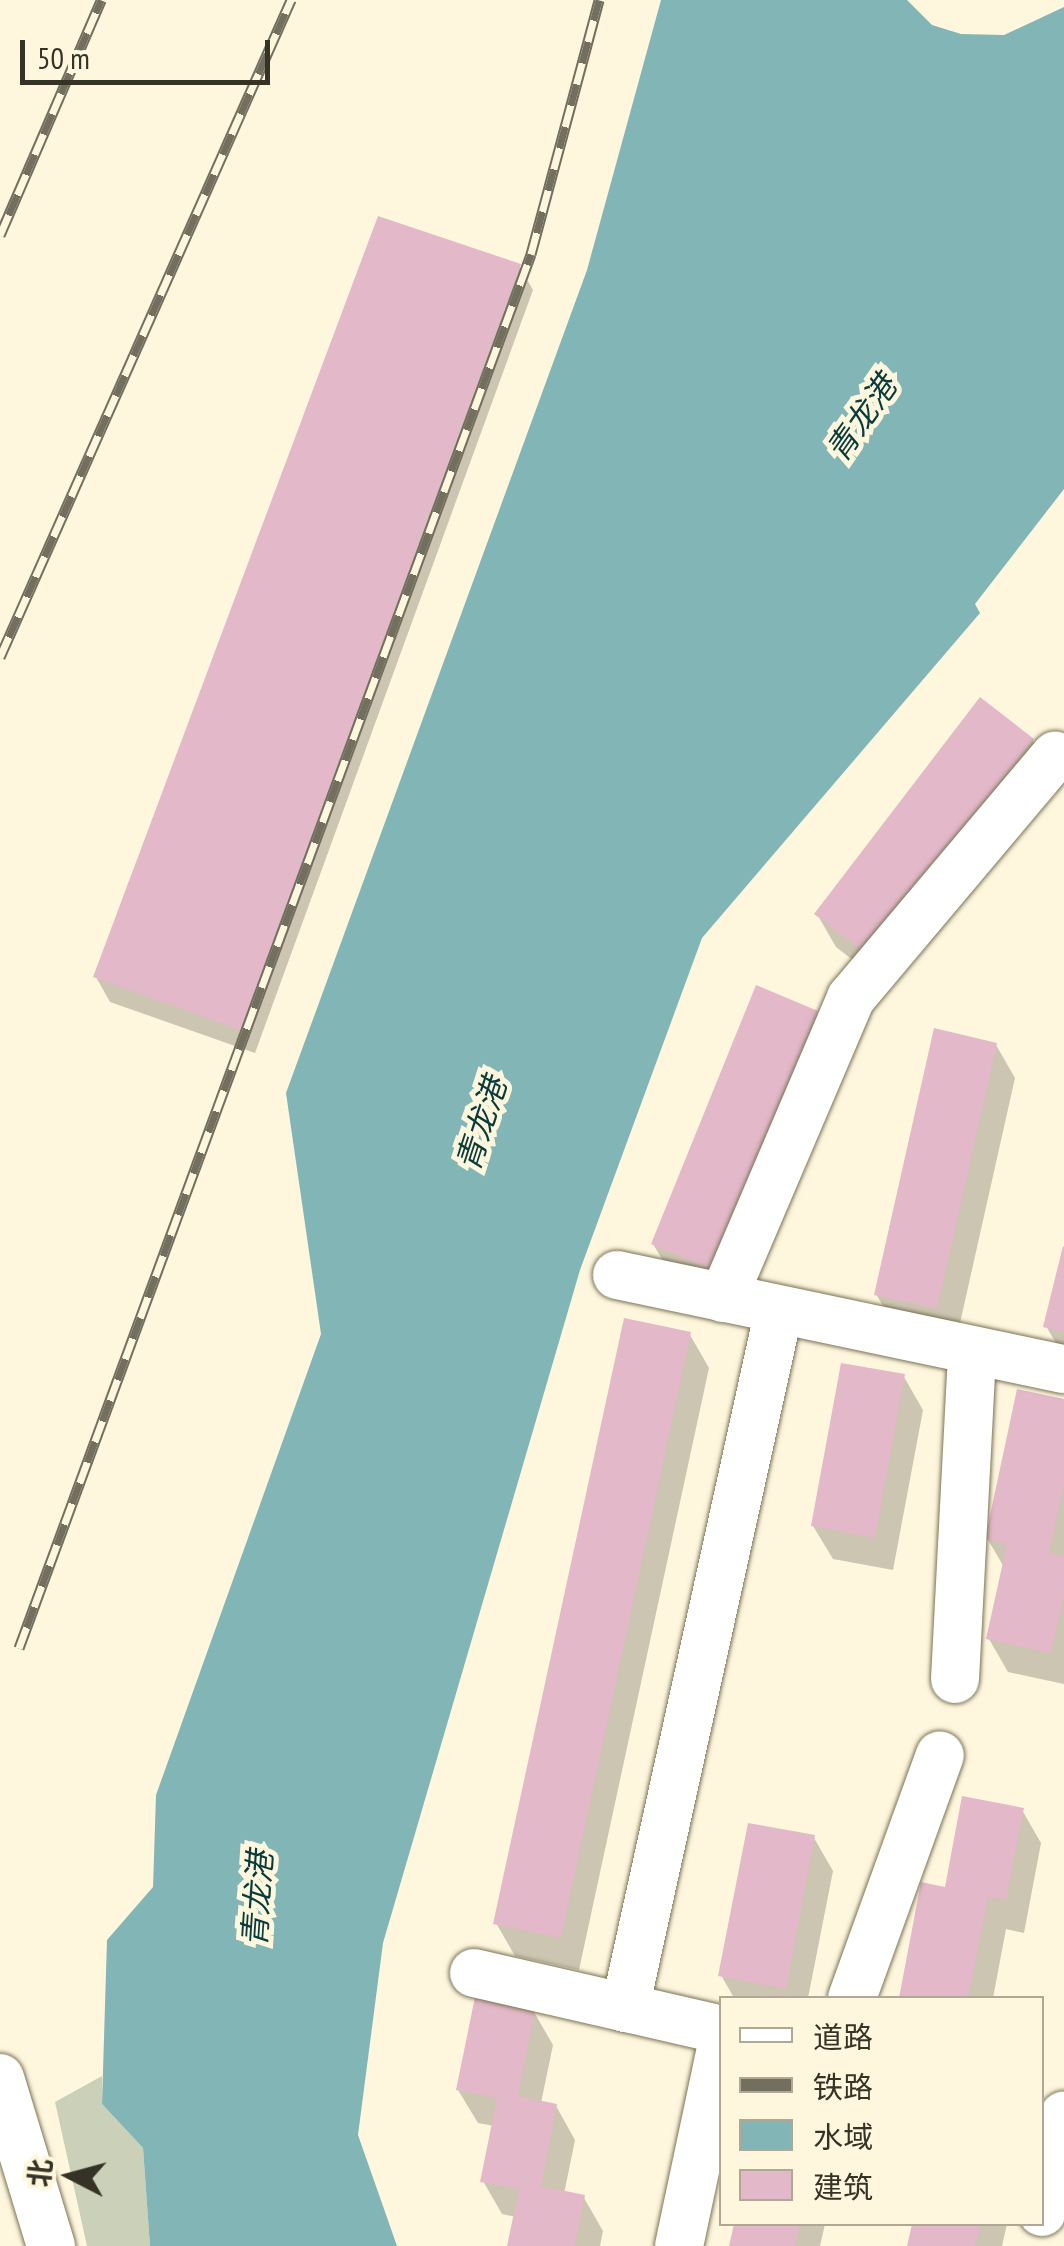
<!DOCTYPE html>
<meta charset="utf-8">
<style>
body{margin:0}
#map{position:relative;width:1064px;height:2246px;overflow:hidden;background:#fef7de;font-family:"PT Sans Narrow","Noto Sans SC",sans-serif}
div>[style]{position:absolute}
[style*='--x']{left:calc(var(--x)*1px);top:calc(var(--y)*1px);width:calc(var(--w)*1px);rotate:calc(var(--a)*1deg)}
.green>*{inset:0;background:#cbd0b8}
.water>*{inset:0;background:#82b5b5}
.shadow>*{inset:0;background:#0003}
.building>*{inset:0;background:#e3b8c9}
.roads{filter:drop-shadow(0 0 2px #7a7356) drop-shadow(0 0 2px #7a7356)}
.minor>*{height:48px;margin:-24px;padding:0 24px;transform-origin:24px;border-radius:24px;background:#fff}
.rail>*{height:11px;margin-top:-5.5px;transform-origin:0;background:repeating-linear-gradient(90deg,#fef7de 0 22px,#736f5f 0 44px);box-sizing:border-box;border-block:2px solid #736f5f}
span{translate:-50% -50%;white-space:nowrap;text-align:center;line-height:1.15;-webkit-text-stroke:10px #fef7de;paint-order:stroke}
.water-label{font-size:32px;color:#093b3c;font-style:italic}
.legend{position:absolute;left:719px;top:1996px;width:325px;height:230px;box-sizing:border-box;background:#fef7de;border:2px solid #aea894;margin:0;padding:12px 18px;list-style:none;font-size:30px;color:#353226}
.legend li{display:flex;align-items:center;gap:20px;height:50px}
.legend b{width:50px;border:2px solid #aea894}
.north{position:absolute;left:20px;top:2126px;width:100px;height:100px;-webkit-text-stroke:8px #fef7de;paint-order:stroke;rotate:276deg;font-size:28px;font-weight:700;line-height:40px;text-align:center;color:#353226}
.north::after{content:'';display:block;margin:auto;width:35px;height:45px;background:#353226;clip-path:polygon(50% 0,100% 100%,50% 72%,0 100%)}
.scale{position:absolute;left:20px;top:40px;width:250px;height:45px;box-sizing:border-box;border:5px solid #353226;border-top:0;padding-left:12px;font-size:30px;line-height:35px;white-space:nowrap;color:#353226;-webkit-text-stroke:8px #fef7de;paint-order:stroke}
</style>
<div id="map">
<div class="green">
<i style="clip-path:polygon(102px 2076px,102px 2104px,143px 2148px,150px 2246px,87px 2246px,55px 2102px)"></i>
</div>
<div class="water">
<i style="clip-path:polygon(661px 0,907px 0,932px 25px,961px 34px,1004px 35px,1064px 7px,1064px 489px,975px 604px,980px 613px,702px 938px,580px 1270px,383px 1943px,358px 2135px,397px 2246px,150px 2246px,143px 2148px,102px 2104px,107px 1940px,153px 1887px,156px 1795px,321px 1334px,286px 1093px,587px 270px)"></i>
</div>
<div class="shadow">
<i style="clip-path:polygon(519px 266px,533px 290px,255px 1053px,110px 1002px,96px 977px)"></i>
<i style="clip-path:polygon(1032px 740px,1051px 774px,888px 987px,836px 947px,817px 914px)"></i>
<i style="clip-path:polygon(817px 1013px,836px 1046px,732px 1302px,673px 1278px,653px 1244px)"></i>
<i style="clip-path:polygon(996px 1045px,1015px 1078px,956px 1341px,896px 1328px,876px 1294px)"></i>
<i style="clip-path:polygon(1064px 1251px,1064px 1357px,1046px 1326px)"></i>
<i style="clip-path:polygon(690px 1335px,709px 1368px,579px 1970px,515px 1956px,496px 1923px)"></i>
<i style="clip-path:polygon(904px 1377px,923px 1410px,893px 1570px,833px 1559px,813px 1526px)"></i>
<i style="clip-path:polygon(1064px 1402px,1064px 1684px,1008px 1672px,989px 1639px,1004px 1567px,987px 1538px)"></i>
<i style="clip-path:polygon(1022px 1810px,1041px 1843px,1024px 1933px,1006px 1929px,993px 1998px,902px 1998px,923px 1885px,947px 1890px)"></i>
<i style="clip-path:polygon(814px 1838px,833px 1871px,808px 1998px,734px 1998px,721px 1975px)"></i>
<i style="clip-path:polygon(534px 2012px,553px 2045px,541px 2103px,556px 2106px,575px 2140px,564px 2194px,584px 2198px,603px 2231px,600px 2246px,510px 2246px,516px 2217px,502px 2214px,483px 2181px,494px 2126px,478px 2123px,458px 2090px)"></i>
<i style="clip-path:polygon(736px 2224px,825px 2224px,820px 2246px,732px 2246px)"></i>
<i style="clip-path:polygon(915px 2224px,1007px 2224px,1002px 2246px,909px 2246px)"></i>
</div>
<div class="building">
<i style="clip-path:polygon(378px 216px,521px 264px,241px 1030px,93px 977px)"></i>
<i style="clip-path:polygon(980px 697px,1034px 739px,869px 956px,814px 914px)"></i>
<i style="clip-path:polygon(756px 985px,818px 1011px,713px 1270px,651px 1244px)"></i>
<i style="clip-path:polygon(934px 1028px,997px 1043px,937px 1309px,874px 1295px)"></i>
<i style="clip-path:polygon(1063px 1246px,1064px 1247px,1064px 1332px,1043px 1327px)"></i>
<i style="clip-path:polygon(624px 1318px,691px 1332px,561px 1938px,493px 1924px)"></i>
<i style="clip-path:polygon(841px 1363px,905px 1374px,875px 1538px,811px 1526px)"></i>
<i style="clip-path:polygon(1017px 1389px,1064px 1399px,1064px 1484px,1049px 1552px,1064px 1556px,1064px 1594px,1051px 1653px,986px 1639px,1007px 1544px,985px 1539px)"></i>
<i style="clip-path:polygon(962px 1796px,1024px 1808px,1006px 1900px,988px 1897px,968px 1998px,899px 1998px,921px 1882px,945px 1887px)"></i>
<i style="clip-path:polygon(748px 1823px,815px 1835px,786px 1989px,718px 1976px)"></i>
<i style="clip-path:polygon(475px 1997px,535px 2009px,518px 2096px,557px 2104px,541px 2186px,585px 2195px,575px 2246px,507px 2246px,519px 2189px,480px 2182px,497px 2098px,456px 2090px)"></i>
<i style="clip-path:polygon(734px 2224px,800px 2224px,795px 2246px,729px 2246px)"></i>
<i style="clip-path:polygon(912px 2224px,981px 2224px,975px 2246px,907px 2246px)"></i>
</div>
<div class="roads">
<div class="minor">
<i style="--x:617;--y:1275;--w:457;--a:11.9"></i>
<i style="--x:723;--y:1298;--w:326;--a:-66.9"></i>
<i style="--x:851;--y:998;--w:317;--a:-49.9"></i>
<i style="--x:955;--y:1679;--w:329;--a:-87"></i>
<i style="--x:474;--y:1973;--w:254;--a:12.9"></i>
<i style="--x:852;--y:1998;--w:258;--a:-70.1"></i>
<i style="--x:625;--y:2008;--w:715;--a:-77.56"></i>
<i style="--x:0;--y:2078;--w:176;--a:73.1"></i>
<i style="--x:1042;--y:2212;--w:99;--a:-77.2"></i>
<i style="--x:679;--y:2246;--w:208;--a:-78"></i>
</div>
</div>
<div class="rail">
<i style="--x:0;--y:235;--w:256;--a:-66.7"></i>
<i style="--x:0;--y:657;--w:719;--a:-66.11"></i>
<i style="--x:19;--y:1648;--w:1485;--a:-69.83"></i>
<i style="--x:531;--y:254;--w:263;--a:-75"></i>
</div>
<div class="water-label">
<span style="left:861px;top:418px;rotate:-55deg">青龙港</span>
<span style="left:481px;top:1124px;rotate:-72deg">青龙港</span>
<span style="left:257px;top:1899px;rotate:-86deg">青龙港</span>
</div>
<ul class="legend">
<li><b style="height:12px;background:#fff"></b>道路</li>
<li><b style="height:12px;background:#736f5f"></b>铁路</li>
<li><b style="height:28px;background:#82b5b5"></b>水域</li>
<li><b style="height:28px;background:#e3b8c9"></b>建筑</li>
</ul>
<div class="north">北</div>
<div class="scale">50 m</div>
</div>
